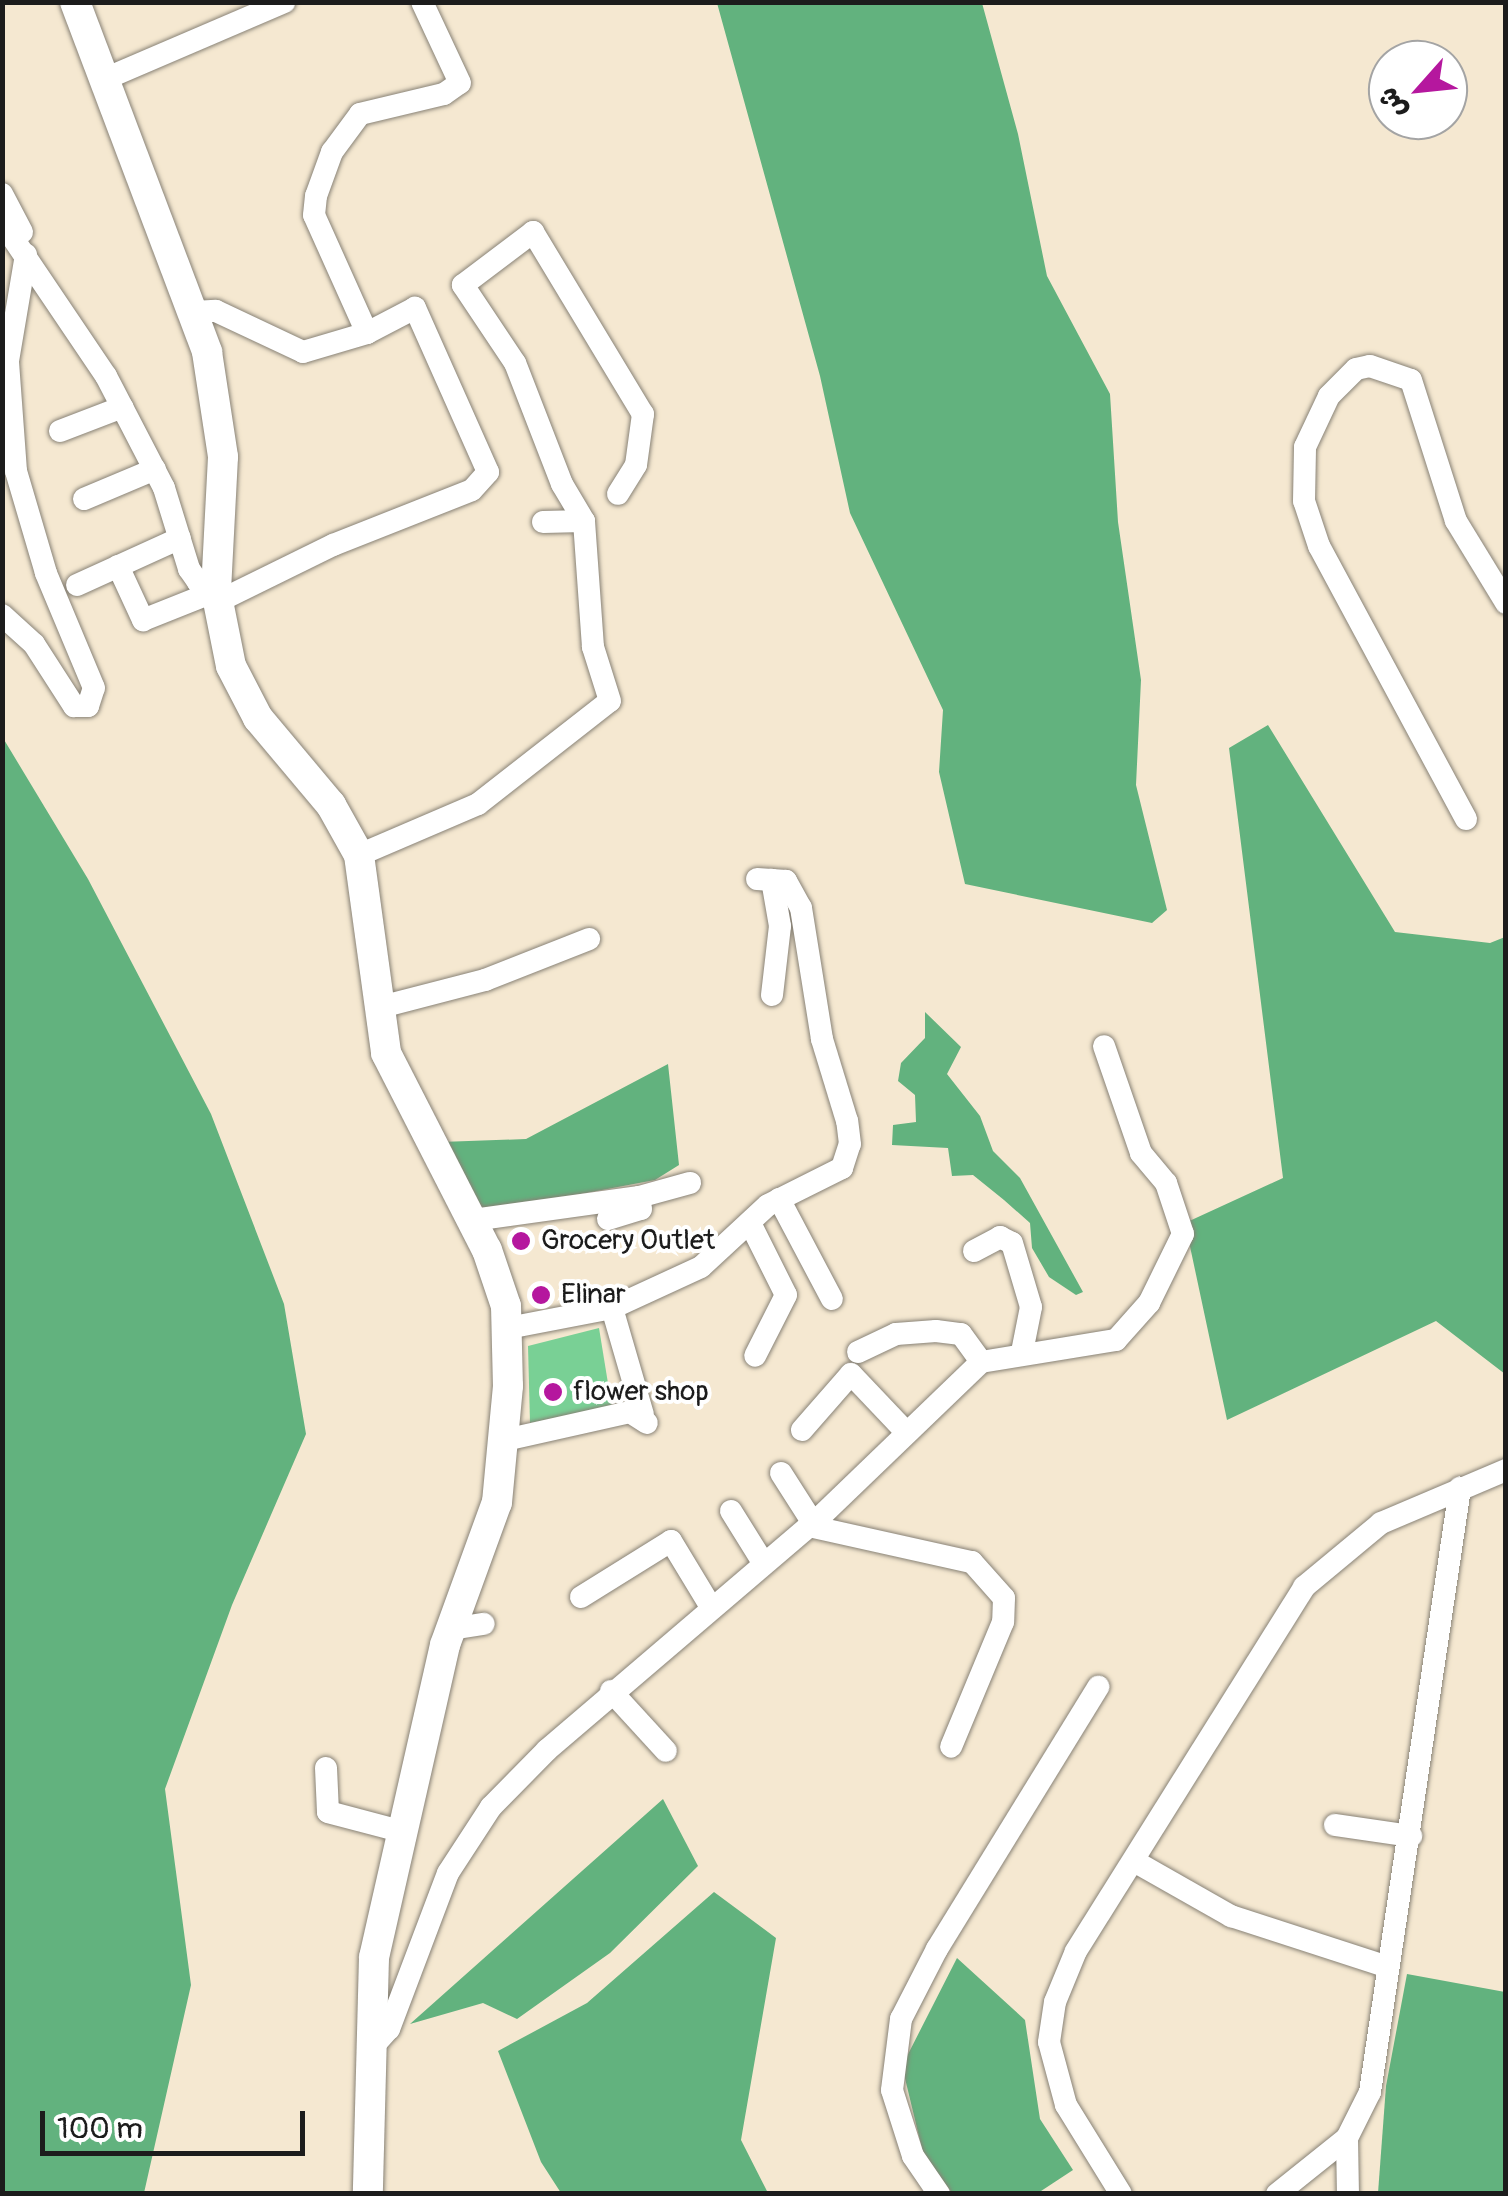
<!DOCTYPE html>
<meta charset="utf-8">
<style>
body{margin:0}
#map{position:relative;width:1508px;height:2196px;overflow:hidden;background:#f5e8d1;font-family:Pangolin,"Playpen Sans Arabic",sans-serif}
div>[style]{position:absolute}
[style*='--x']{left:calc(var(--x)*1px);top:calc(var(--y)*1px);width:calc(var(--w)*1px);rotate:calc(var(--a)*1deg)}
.green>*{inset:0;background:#79d095}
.forest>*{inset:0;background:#62b27e}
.roads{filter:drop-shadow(0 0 2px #888276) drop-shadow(0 0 2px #888276)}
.street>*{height:22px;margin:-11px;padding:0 11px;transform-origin:11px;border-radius:11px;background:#fff}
.secondary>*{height:30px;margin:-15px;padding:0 15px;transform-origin:15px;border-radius:15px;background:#fff}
.dots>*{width:28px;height:28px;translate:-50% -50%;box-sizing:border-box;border:5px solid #fff;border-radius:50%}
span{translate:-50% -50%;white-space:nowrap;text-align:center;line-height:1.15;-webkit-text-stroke:8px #fff;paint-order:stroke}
.poi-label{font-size:28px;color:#1c1c1c}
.left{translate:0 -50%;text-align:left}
.frame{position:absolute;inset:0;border:5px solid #1c1c1c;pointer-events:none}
.north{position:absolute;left:1368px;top:40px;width:100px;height:100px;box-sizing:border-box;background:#fff;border:2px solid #a4a4a4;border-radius:50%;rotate:243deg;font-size:28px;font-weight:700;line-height:40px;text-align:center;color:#1c1c1c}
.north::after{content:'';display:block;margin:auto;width:35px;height:45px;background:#b5179e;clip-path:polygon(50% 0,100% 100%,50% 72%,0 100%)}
.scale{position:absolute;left:40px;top:2111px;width:265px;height:45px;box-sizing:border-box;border:5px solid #1c1c1c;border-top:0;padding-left:12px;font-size:30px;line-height:35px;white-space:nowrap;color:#1c1c1c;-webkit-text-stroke:8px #fff;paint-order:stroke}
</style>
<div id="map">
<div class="green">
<i style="clip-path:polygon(599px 1328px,612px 1408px,530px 1423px,528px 1346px)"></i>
</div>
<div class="forest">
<i style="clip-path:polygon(717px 3px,982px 3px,1018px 134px,1047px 276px,1110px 394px,1118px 522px,1141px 680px,1136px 785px,1167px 910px,1152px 923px,965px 884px,939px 772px,943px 710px,850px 513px,820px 376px)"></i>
<i style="clip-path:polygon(1268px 725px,1395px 932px,1490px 943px,1505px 937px,1505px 1374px,1436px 1321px,1227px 1420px,1185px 1223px,1283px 1178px,1229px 748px)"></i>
<i style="clip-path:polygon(3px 738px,88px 879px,211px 1114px,284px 1304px,306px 1434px,232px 1605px,165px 1789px,191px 1985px,144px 2193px,3px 2193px)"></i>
<i style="clip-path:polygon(925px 1012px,961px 1047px,947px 1074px,980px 1116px,993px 1151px,1020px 1178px,1083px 1292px,1076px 1295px,1049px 1277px,1032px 1248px,1030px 1223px,1004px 1200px,973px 1175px,952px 1176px,948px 1148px,892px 1145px,893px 1125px,916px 1122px,915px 1095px,898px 1081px,901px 1063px,925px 1038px)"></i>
<i style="clip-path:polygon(668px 1064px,679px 1165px,655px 1180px,485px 1212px,441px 1142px,526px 1139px)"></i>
<i style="clip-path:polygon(663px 1799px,698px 1866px,610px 1953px,517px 2019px,483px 2003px,410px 2024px)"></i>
<i style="clip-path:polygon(714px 1892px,776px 1938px,741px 2140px,768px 2193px,561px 2193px,541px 2162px,498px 2051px,587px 2003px)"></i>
<i style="clip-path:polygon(957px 1958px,1025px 2020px,1040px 2119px,1073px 2170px,1038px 2193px,952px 2193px,923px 2153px,902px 2066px)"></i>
<i style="clip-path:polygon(1407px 1974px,1505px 1992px,1505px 2193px,1378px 2193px,1386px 2086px)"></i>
</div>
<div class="roads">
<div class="street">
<i style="--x:107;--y:78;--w:193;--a:-23.2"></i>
<i style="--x:2;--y:194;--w:43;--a:62.2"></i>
<i style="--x:2;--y:222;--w:186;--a:56"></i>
<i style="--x:106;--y:376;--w:126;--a:62.6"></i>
<i style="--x:164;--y:488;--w:85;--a:72.8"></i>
<i style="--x:189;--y:569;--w:16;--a:55"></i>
<i style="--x:198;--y:582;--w:18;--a:-13"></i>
<i style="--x:194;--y:312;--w:22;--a:-3"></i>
<i style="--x:216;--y:311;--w:96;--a:25.2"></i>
<i style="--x:303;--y:352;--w:67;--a:-16.5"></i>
<i style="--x:367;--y:333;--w:129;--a:-114.2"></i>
<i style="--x:314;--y:215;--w:19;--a:-84"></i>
<i style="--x:316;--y:196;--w:47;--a:-70"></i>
<i style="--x:332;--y:152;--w:47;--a:-53.6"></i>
<i style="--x:360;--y:114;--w:86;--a:-13.4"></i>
<i style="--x:444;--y:94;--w:19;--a:-35"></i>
<i style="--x:460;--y:83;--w:89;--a:-115.1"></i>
<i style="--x:60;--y:431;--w:67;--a:-20.9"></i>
<i style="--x:84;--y:499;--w:77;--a:-22.9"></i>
<i style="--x:584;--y:521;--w:43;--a:-120.7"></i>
<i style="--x:562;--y:484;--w:130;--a:-111.2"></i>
<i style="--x:515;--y:363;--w:94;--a:-123.7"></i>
<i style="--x:463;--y:285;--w:88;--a:-37.1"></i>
<i style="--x:533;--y:232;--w:213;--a:58.9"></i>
<i style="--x:643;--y:414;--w:51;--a:97.8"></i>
<i style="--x:636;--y:465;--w:34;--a:122"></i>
<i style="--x:118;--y:566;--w:60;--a:65.2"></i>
<i style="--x:143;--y:620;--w:79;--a:-21.7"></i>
<i style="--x:77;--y:585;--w:113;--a:-24.5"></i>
<i style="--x:219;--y:601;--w:127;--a:-26.2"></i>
<i style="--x:333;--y:545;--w:149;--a:-21.6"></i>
<i style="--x:472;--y:490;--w:24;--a:-48"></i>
<i style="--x:488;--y:472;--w:180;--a:-114"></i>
<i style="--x:415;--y:308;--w:54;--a:152.5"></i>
<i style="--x:2;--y:615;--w:43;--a:42.2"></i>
<i style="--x:34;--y:644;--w:74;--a:57.2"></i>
<i style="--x:74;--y:706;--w:14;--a:0"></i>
<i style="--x:88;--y:706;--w:19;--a:-72"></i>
<i style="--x:94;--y:688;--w:125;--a:-112.7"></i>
<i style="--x:46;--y:573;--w:106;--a:-106.4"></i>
<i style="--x:16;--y:471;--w:110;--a:-94.2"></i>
<i style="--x:8;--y:361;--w:108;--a:-80.4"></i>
<i style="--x:1466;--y:819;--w:310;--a:-118.3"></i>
<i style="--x:1319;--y:546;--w:47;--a:-108.4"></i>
<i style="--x:1304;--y:501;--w:54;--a:-88.9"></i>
<i style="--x:1305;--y:447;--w:56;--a:-64.8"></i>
<i style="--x:1329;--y:396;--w:38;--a:-45"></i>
<i style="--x:1356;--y:369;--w:14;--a:-12"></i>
<i style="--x:1370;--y:366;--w:43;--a:18.9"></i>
<i style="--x:1411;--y:380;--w:148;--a:72.3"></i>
<i style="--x:1456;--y:521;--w:96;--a:58.6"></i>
<i style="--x:359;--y:855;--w:129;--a:-23.2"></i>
<i style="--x:478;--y:804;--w:167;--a:-38"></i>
<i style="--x:610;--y:701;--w:57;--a:-107.5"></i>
<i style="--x:593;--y:647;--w:126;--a:-94.1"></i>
<i style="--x:584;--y:521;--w:41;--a:178.6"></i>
<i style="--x:772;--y:995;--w:69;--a:-83.4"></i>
<i style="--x:780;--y:926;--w:47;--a:-99.9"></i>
<i style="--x:377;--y:1008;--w:112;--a:-14.5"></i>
<i style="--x:485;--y:980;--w:112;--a:-21.5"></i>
<i style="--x:779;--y:1199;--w:113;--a:62.1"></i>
<i style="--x:608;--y:1219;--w:34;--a:-17"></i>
<i style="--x:641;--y:1209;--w:12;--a:-99"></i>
<i style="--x:473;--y:1220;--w:168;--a:-7.9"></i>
<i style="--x:639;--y:1197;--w:53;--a:-15.4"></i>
<i style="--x:751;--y:1225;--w:78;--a:63.4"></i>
<i style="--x:786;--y:1295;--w:68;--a:116.9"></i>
<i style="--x:974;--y:1251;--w:30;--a:-28"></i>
<i style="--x:1000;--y:1237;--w:13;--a:27"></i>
<i style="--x:1012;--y:1243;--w:67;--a:73.5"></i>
<i style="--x:1031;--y:1307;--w:46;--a:101.3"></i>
<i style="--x:612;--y:1308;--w:111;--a:73.8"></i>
<i style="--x:508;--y:1328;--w:106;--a:-10.9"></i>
<i style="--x:612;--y:1308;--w:98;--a:-24.7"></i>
<i style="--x:701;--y:1267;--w:91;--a:-42.8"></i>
<i style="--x:768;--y:1205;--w:83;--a:-26.6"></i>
<i style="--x:842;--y:1168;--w:25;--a:-72"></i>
<i style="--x:850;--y:1144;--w:23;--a:-97"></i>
<i style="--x:847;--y:1121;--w:86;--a:-107"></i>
<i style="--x:822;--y:1039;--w:133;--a:-99.1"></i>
<i style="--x:801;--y:908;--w:31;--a:-119"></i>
<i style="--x:786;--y:881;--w:29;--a:-176"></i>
<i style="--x:858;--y:1352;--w:42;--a:-25.3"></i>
<i style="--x:896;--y:1334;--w:40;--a:-4.3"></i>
<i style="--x:936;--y:1331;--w:25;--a:7"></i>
<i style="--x:961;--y:1334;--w:34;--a:54"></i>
<i style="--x:802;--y:1430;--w:74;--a:-48.8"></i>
<i style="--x:851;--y:1374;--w:81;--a:46.5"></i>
<i style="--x:505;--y:1440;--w:128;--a:-12.6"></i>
<i style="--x:630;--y:1412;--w:20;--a:33"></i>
<i style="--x:781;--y:1473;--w:59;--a:57.4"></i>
<i style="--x:731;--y:1511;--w:62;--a:58.1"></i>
<i style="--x:809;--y:1526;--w:167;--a:12.5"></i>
<i style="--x:972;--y:1562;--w:48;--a:48.4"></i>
<i style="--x:1004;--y:1598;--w:24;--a:92"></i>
<i style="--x:1003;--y:1622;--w:135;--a:112.6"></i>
<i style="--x:581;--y:1597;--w:106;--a:-31.9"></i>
<i style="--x:671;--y:1541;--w:77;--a:58.8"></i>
<i style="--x:451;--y:1629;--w:33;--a:-9"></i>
<i style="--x:611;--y:1691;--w:81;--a:47.5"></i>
<i style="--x:326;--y:1768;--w:44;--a:87.4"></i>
<i style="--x:328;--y:1812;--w:74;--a:14.8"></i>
<i style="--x:1335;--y:1825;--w:77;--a:8.2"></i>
<i style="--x:1134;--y:1861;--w:112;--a:29.6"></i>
<i style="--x:1231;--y:1916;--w:165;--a:18"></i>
<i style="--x:368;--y:2052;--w:31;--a:-48"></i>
<i style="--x:389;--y:2029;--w:167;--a:-69.3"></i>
<i style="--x:448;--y:1873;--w:79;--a:-56.9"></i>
<i style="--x:491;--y:1807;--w:80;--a:-45.5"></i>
<i style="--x:547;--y:1750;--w:359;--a:-40.5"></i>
<i style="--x:820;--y:1517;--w:223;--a:-43.9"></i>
<i style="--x:981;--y:1362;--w:137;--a:-9.3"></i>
<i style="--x:1116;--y:1340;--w:50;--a:-48.3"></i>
<i style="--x:1149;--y:1303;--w:77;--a:-63.8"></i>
<i style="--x:1183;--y:1234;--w:54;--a:-108.4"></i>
<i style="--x:1166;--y:1183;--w:39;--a:-130"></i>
<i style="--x:1141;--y:1153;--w:113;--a:-109.1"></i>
<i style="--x:1347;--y:2138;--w:56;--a:89"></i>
<i style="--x:939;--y:2194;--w:46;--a:-124.4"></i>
<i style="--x:913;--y:2156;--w:69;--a:-107.7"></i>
<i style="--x:892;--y:2090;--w:72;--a:-82.8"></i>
<i style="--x:901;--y:2019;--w:79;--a:-62.8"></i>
<i style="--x:937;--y:1949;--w:308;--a:-58.4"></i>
<i style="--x:1121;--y:2194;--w:105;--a:-121.7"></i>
<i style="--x:1066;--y:2105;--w:65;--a:-105.1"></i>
<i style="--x:1049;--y:2042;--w:40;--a:-81.5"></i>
<i style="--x:1055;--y:2002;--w:55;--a:-67.6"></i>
<i style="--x:1076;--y:1951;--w:430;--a:-57.9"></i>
<i style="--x:1304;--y:1587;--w:100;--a:-39.7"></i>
<i style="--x:1381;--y:1523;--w:136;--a:-23"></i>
<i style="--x:1277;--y:2194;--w:90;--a:-38.7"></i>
<i style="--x:1347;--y:2138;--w:51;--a:-63.4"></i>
<i style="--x:1370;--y:2092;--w:611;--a:-81.52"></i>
</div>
<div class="secondary">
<i style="--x:75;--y:2;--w:374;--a:69.3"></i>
<i style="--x:207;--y:352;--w:106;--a:81.3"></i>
<i style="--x:223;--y:457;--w:134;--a:93"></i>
<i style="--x:216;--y:591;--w:76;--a:78.7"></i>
<i style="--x:231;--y:666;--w:59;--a:62.6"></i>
<i style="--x:258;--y:718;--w:114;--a:50"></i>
<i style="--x:331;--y:805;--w:57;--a:60.8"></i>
<i style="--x:359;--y:855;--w:200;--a:82.2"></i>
<i style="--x:386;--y:1053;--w:221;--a:62.9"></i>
<i style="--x:487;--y:1250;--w:59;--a:71.3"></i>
<i style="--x:506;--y:1306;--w:80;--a:88.6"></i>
<i style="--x:508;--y:1386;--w:117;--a:95.4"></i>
<i style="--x:497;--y:1502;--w:152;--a:110"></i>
<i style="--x:445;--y:1645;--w:320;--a:102.8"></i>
<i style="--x:374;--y:1957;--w:237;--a:91.5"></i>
</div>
</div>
<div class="dots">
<i style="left:521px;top:1241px;background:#b5179e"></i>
<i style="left:541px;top:1295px;background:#b5179e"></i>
<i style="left:553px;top:1392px;background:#b5179e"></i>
</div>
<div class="poi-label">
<span class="left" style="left:541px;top:1241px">Grocery Outlet</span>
<span class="left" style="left:561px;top:1295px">Elinar</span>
<span class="left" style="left:573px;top:1392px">flower shop</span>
</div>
<div class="frame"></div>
<div class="north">ش</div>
<div class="scale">100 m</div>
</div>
